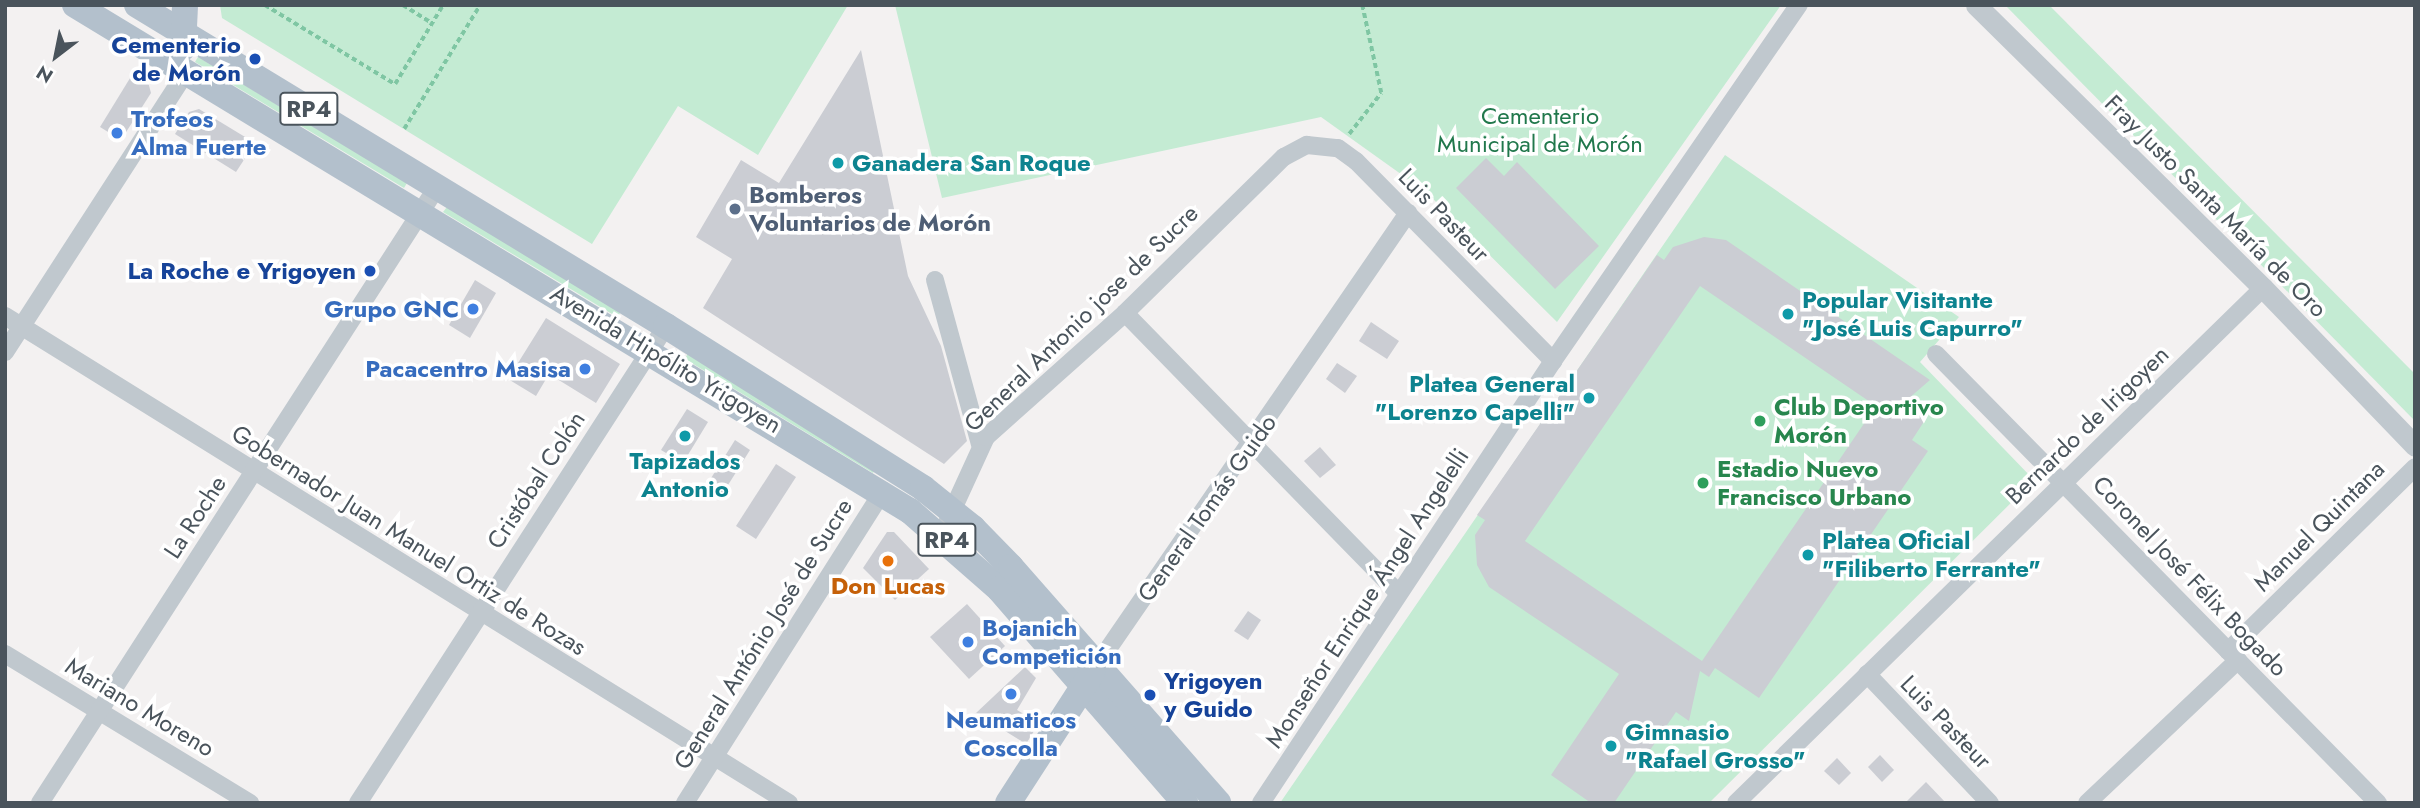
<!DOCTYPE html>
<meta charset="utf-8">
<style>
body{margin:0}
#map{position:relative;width:2420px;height:808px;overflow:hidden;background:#f3f1f1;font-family:Jost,sans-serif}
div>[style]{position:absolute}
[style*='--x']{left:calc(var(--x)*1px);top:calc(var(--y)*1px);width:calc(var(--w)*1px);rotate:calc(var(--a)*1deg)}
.green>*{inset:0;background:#c4ebd3}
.building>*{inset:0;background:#cbcdd3}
.path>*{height:3.5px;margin-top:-1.75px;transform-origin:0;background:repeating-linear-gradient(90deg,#7fc6a3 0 5px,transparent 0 8.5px)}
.minor>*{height:18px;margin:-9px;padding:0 9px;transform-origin:9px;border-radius:9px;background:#c0c8ce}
.tertiary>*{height:21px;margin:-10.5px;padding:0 10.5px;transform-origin:10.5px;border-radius:10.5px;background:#c0c8ce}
.primary>*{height:26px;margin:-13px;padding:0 13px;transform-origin:13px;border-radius:13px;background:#b3c0cc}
.dots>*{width:19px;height:19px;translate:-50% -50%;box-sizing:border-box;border:4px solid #fff;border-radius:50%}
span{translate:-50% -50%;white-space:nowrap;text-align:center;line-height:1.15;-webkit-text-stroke:7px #fff;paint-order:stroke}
.shield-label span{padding:2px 5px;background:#fff;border:2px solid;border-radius:5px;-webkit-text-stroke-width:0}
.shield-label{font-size:23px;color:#4a545c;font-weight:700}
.transit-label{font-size:24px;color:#164399;font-weight:700}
.right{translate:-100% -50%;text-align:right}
.left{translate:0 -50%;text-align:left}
.park-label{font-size:24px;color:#21784c}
.shop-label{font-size:24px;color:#366cbe;font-weight:700}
.culture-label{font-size:24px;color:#0d838f;font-weight:700}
.service-label{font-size:24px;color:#4e5e75;font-weight:700}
.street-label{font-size:24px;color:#4a545c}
.leisure-label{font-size:24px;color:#27864d;font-weight:700}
.food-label{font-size:24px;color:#c56008;font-weight:700}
.frame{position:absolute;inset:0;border:7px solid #4a545c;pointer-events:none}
.north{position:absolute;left:21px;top:21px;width:70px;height:70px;-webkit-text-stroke:5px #fff;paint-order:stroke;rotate:212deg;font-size:19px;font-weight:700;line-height:28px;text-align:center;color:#4a545c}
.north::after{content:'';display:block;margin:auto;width:24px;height:32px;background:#4a545c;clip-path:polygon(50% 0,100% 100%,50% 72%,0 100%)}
</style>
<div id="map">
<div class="green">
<i style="clip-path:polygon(220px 5px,848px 5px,758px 155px,678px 106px,592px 244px,222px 18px)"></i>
<i style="clip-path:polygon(895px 5px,1781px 5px,1557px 322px,1426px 192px,1321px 117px,942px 198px)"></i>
<i style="clip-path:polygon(2005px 5px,2049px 5px,2415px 374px,2415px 421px)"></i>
<i style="clip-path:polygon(198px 57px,407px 183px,404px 188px,195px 62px)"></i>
<i style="clip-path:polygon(1725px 155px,1959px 317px,1920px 362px,2034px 480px,1709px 803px,1280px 803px)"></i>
<i style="clip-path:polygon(447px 207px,621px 312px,617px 317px,443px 212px)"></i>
<i style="clip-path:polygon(688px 353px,876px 468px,873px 473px,685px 359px)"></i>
</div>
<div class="building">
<i style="clip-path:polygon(861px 50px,908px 276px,941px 346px,967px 441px,944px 464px,703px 308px,732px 259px,696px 237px,741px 160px,779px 183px)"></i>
<i style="clip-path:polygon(135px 70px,147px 78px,151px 93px,121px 140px,100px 127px)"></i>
<i style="clip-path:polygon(199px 109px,255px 143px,236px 172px,175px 134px,189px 112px)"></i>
<i style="clip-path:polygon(1486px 158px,1504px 176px,1517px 162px,1599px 246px,1555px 289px,1456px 188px)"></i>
<i style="clip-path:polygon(evenodd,1704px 237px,1726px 240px,1930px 380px,1901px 405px,1925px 420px,1912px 440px,1928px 451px,1759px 698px,1715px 668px,1709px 677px,1700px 671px,1689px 721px,1676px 712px,1614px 803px,1591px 803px,1551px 775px,1619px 674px,1489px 587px,1477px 565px,1475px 535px,1485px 520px,1477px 515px,1657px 255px,1664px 260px,1673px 247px,1704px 237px,1700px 286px,1876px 406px,1702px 661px,1525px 541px,1700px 286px)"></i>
<i style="clip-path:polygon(475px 280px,496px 293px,470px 338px,449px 325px)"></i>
<i style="clip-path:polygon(546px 318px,620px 364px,596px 403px,549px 374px,536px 396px,508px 379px)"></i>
<i style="clip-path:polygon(1371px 322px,1399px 341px,1387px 359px,1359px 341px)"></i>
<i style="clip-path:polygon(1337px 363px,1357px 376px,1345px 393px,1326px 379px)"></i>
<i style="clip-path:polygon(687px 409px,708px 422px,683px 463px,661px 450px)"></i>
<i style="clip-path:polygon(735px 440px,750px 450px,723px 493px,708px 483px)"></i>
<i style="clip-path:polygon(1320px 447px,1336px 465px,1320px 478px,1304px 461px)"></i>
<i style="clip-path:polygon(776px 464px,796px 477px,756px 539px,736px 526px)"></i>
<i style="clip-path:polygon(887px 532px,894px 532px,929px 569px,895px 600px,863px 568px)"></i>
<i style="clip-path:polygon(967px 604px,1005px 646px,969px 679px,930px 637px)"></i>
<i style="clip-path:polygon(1248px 611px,1261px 620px,1248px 640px,1234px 631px)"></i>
<i style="clip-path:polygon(1025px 667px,1036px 678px,1017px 710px,1039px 723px,1026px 744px,976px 713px)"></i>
<i style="clip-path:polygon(1880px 755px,1894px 770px,1882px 782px,1868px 767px)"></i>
<i style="clip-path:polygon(1837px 758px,1851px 773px,1839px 785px,1824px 771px)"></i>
<i style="clip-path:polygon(1926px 782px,1946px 803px,1905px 803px)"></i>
</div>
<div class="path">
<i style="--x:209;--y:5;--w:25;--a:0"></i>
<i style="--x:265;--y:5;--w:152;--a:31.3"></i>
<i style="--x:395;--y:84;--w:92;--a:-58.7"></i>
<i style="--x:403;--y:5;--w:34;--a:32"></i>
<i style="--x:404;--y:129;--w:145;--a:-58.5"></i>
<i style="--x:1349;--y:134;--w:52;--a:-52"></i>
<i style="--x:1381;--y:93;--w:90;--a:-102.2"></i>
</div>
<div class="minor">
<i style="--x:935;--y:280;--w:170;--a:74.7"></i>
<i style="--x:1125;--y:313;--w:392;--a:45.7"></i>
<i style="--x:5;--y:316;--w:923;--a:31.85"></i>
<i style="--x:5;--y:352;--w:333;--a:-57.1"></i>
<i style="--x:1936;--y:354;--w:630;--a:45.45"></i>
<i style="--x:948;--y:520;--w:91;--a:-65.4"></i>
<i style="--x:986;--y:437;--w:186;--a:-41.7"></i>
<i style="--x:1125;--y:313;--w:223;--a:-44.5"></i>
<i style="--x:1284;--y:157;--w:26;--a:-28"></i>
<i style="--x:1307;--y:145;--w:31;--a:6"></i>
<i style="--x:1338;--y:148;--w:22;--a:36"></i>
<i style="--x:1356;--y:161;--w:281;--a:45.4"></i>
<i style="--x:2228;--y:651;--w:262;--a:-44.5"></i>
<i style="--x:5;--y:654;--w:287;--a:31.3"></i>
<i style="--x:1097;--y:665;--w:549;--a:-55.47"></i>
<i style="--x:1867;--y:674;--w:178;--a:46.4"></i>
<i style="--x:40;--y:803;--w:733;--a:-57.2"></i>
<i style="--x:358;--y:803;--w:568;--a:-57.15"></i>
<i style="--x:685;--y:803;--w:370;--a:-57.6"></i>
<i style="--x:1261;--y:803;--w:530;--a:-56.55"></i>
<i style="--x:1553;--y:361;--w:433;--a:-55.4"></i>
<i style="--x:1736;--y:803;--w:737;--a:-44.34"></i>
<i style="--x:2087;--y:803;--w:208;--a:-43.4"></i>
</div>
<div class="tertiary">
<i style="--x:1976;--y:5;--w:403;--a:44.6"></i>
<i style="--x:2263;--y:288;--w:219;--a:46.1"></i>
</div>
<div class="primary">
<i style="--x:75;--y:5;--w:976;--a:31.22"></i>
<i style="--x:910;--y:511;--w:118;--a:41.2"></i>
<i style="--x:999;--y:589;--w:284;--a:49"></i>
<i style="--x:137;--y:5;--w:619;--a:31.25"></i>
<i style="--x:666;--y:326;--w:304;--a:32.2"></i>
<i style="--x:923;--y:488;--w:64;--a:38.7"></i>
<i style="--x:973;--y:528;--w:54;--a:45.7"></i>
<i style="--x:1011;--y:567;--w:314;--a:48.7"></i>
<i style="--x:183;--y:48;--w:43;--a:-87.3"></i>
<i style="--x:1008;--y:803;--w:155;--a:-57.1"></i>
</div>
<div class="dots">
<i style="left:255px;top:59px;background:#1a4fb4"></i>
<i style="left:117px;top:133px;background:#3f7fe0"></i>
<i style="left:838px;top:163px;background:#0f9aa8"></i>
<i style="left:735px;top:209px;background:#5c6f8a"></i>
<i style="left:370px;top:271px;background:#1a4fb4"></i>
<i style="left:473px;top:309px;background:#3f7fe0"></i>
<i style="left:1788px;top:314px;background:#0f9aa8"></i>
<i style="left:585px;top:369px;background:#3f7fe0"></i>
<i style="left:1589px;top:398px;background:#0f9aa8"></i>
<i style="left:1760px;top:421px;background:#2e9e5b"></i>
<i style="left:685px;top:436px;background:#0f9aa8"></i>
<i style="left:1703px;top:483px;background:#2e9e5b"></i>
<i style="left:1808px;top:555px;background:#0f9aa8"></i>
<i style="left:888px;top:561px;background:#e8710a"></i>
<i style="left:968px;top:642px;background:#3f7fe0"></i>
<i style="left:1011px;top:694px;background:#3f7fe0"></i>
<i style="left:1150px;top:695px;background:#1a4fb4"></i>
<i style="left:1611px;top:746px;background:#0f9aa8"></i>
</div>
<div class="shield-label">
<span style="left:309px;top:109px">RP4</span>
<span style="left:947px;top:540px">RP4</span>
</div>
<div class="transit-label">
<span class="right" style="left:241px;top:59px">Cementerio<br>de Morón</span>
<span class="right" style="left:356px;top:271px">La Roche e Yrigoyen</span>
<span class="left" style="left:1164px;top:695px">Yrigoyen<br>y Guido</span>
</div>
<div class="park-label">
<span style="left:1540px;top:130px">Cementerio<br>Municipal de Morón</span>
</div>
<div class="shop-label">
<span class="left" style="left:131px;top:133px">Trofeos<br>Alma Fuerte</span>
<span class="right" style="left:459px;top:309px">Grupo GNC</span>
<span class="right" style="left:571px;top:369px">Pacacentro Masisa</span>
<span class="left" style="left:982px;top:642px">Bojanich<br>Competición</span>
<span style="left:1011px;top:734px">Neumaticos<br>Coscolla</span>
</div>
<div class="culture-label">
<span class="left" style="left:852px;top:163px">Ganadera San Roque</span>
<span class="left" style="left:1802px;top:314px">Popular Visitante<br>"José Luis Capurro"</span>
<span class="right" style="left:1575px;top:398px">Platea General<br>"Lorenzo Capelli"</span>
<span style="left:685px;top:475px">Tapizados<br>Antonio</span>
<span class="left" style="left:1822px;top:555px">Platea Oficial<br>"Filiberto Ferrante"</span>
<span class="left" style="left:1625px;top:746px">Gimnasio<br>"Rafael Grosso"</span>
</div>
<div class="service-label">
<span class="left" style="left:749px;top:209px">Bomberos<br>Voluntarios de Morón</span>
</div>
<div class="street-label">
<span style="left:2216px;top:206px;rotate:45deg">Fray Justo Santa María de Oro</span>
<span style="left:1444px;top:215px;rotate:46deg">Luis Pasteur</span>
<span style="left:1081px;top:318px;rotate:-44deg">General Antonio jose de Sucre</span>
<span style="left:666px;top:359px;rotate:31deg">Avenida Hipólito Yrigoyen</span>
<span style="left:2087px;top:425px;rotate:-44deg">Bernardo de Irigoyen</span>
<span style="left:536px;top:480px;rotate:-57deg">Cristóbal Colón</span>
<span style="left:1207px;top:508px;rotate:-55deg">General Tomás Guido</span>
<span style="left:195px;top:517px;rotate:-57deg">La Roche</span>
<span style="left:2319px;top:526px;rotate:-45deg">Manuel Quintana</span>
<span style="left:409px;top:540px;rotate:32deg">Gobernador Juan Manuel Ortiz de Rozas</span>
<span style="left:2190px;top:576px;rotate:46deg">Coronel José Félix Bogado</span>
<span style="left:1367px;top:598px;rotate:-57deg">Monseñor Enrique Ángel Angelelli</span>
<span style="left:763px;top:634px;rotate:-58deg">General António José de Sucre</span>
<span style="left:140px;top:707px;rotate:31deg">Mariano Moreno</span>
<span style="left:1946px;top:722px;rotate:46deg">Luis Pasteur</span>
</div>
<div class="leisure-label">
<span class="left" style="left:1774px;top:421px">Club Deportivo<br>Morón</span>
<span class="left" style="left:1717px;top:483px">Estadio Nuevo<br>Francisco Urbano</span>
</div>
<div class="food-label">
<span style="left:888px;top:586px">Don Lucas</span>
</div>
<div class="frame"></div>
<div class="north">N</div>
</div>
